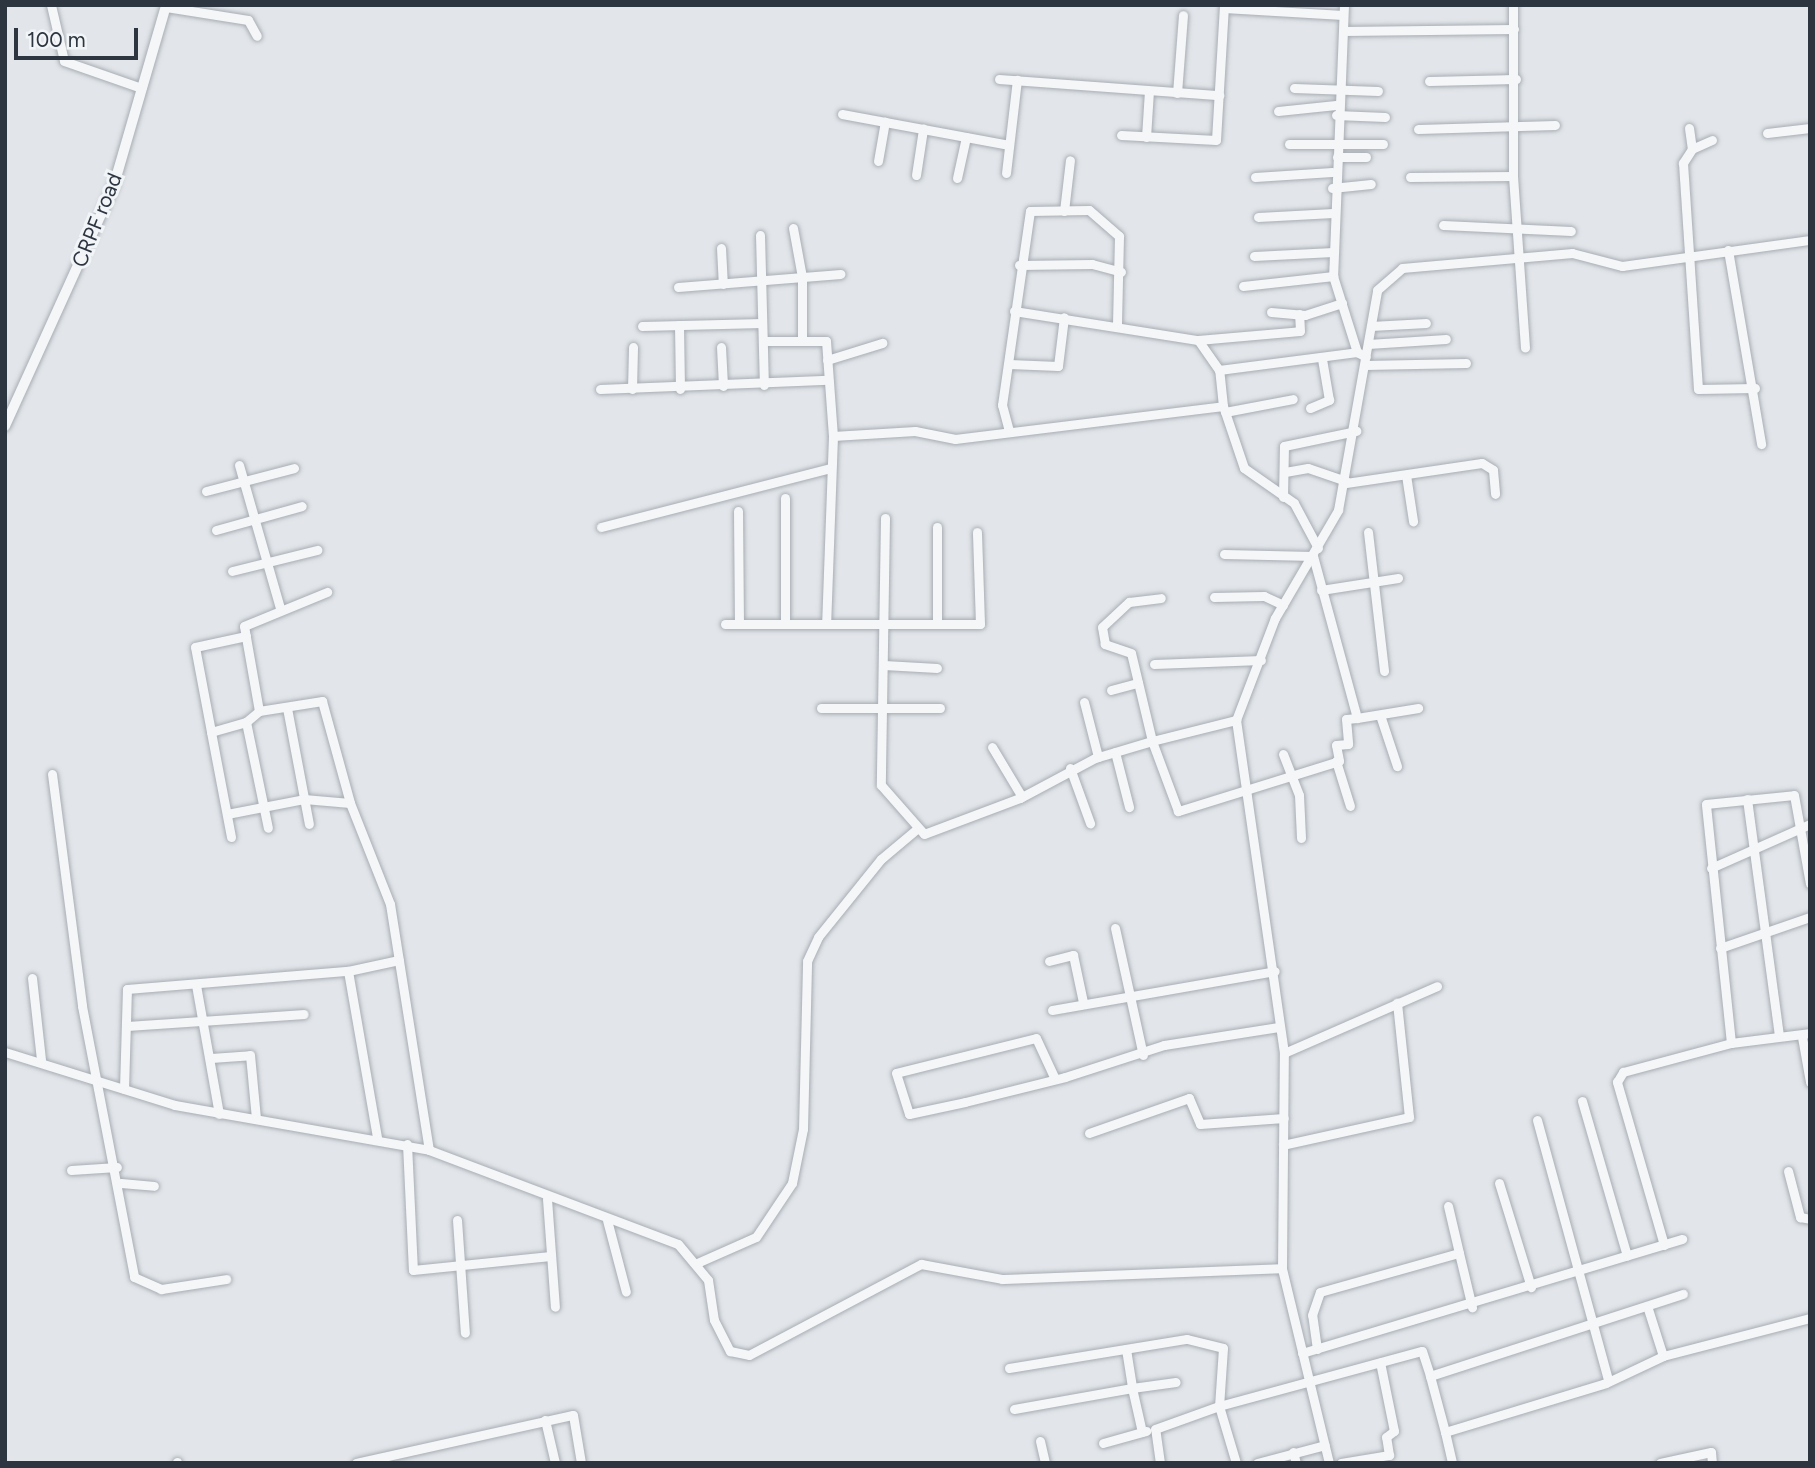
<!DOCTYPE html>
<style>
body{margin:0}
#map{position:relative;width:1815px;height:1468px;overflow:hidden;background:#e2e6ea;font-family:Figtree,sans-serif}
div>[style]{position:absolute}
[style*='--x']{left:calc(var(--x)*1px);top:calc(var(--y)*1px);width:calc(var(--w)*1px);rotate:calc(var(--a)*1deg)}
.roads{filter:drop-shadow(0 0 2px #a8adb4) drop-shadow(0 0 2px #a8adb4)}
.minor>*{height:9px;margin:-4.5px;padding:0 4.5px;transform-origin:4.5px;border-radius:4.5px;background:#f5f6f8}
.tertiary>*{height:10px;margin:-5px;padding:0 5px;transform-origin:5px;border-radius:5px;background:#f5f6f8}
span{translate:-50% -50%;white-space:nowrap;text-align:center;line-height:1.15;-webkit-text-stroke:6px #f2f5f7;paint-order:stroke}
.street-label{font-size:21px;color:#2c3540}
.frame{position:absolute;inset:0;border:7px solid #2c3540;pointer-events:none}
.scale{position:absolute;left:14px;top:28px;width:124px;height:32px;box-sizing:border-box;border:4px solid #2c3540;border-top:0;padding-left:9px;font-size:21px;line-height:24px;white-space:nowrap;color:#2c3540;-webkit-text-stroke:5px #f2f5f7;paint-order:stroke}
</style>
<div id="map">
<div class="roads">
<div class="minor">
<i style="--x:51;--y:5;--w:57;--a:76.9"></i>
<i style="--x:64;--y:61;--w:82;--a:19.3"></i>
<i style="--x:1344;--y:5;--w:271;--a:92.3"></i>
<i style="--x:1333;--y:276;--w:80;--a:72.5"></i>
<i style="--x:1357;--y:352;--w:10;--a:29"></i>
<i style="--x:1513;--y:5;--w:171;--a:90"></i>
<i style="--x:1513;--y:176;--w:172;--a:86"></i>
<i style="--x:166;--y:7;--w:83;--a:9"></i>
<i style="--x:248;--y:20;--w:18;--a:61"></i>
<i style="--x:1224;--y:8;--w:119;--a:3.4"></i>
<i style="--x:1343;--y:31;--w:171;--a:-0.7"></i>
<i style="--x:999;--y:79;--w:221;--a:4.2"></i>
<i style="--x:1429;--y:81;--w:87;--a:-1.3"></i>
<i style="--x:1294;--y:88;--w:84;--a:2"></i>
<i style="--x:1177;--y:93;--w:78;--a:-85.6"></i>
<i style="--x:1278;--y:111;--w:58;--a:-5.9"></i>
<i style="--x:842;--y:114;--w:170;--a:10.5"></i>
<i style="--x:1336;--y:115;--w:49;--a:2.3"></i>
<i style="--x:1689;--y:128;--w:21;--a:82"></i>
<i style="--x:1418;--y:129;--w:137;--a:-1.7"></i>
<i style="--x:1767;--y:133;--w:43;--a:-6.6"></i>
<i style="--x:1121;--y:135;--w:95;--a:3"></i>
<i style="--x:1216;--y:140;--w:135;--a:-86.6"></i>
<i style="--x:1146;--y:137;--w:46;--a:-86.3"></i>
<i style="--x:1712;--y:140;--w:22;--a:156"></i>
<i style="--x:1692;--y:149;--w:17;--a:123"></i>
<i style="--x:1683;--y:163;--w:226;--a:86.2"></i>
<i style="--x:1698;--y:389;--w:57;--a:-1"></i>
<i style="--x:1289;--y:144;--w:94;--a:0"></i>
<i style="--x:1337;--y:157;--w:29;--a:0"></i>
<i style="--x:878;--y:161;--w:40;--a:-80"></i>
<i style="--x:1006;--y:173;--w:94;--a:-83.3"></i>
<i style="--x:916;--y:175;--w:47;--a:-81.3"></i>
<i style="--x:1255;--y:177;--w:77;--a:-3.7"></i>
<i style="--x:1410;--y:177;--w:103;--a:-0.6"></i>
<i style="--x:957;--y:178;--w:42;--a:-77.6"></i>
<i style="--x:1332;--y:188;--w:39;--a:-6"></i>
<i style="--x:1064;--y:211;--w:51;--a:-83.3"></i>
<i style="--x:1258;--y:217;--w:75;--a:-3.1"></i>
<i style="--x:1443;--y:225;--w:128;--a:2.7"></i>
<i style="--x:793;--y:228;--w:50;--a:79.6"></i>
<i style="--x:802;--y:277;--w:61;--a:90"></i>
<i style="--x:760;--y:235;--w:150;--a:88.5"></i>
<i style="--x:721;--y:248;--w:36;--a:87"></i>
<i style="--x:1728;--y:250;--w:197;--a:80.3"></i>
<i style="--x:1254;--y:256;--w:79;--a:-2.9"></i>
<i style="--x:1019;--y:265;--w:73;--a:-0.8"></i>
<i style="--x:1092;--y:264;--w:30;--a:15"></i>
<i style="--x:1243;--y:286;--w:91;--a:-6.3"></i>
<i style="--x:678;--y:287;--w:163;--a:-4.6"></i>
<i style="--x:1014;--y:311;--w:186;--a:9"></i>
<i style="--x:1198;--y:340;--w:102;--a:-5"></i>
<i style="--x:1300;--y:331;--w:17;--a:-93"></i>
<i style="--x:1271;--y:312;--w:34;--a:5"></i>
<i style="--x:1305;--y:315;--w:39;--a:-18"></i>
<i style="--x:679;--y:325;--w:64;--a:89.1"></i>
<i style="--x:642;--y:326;--w:120;--a:-1.4"></i>
<i style="--x:1371;--y:326;--w:55;--a:-3.1"></i>
<i style="--x:1198;--y:340;--w:37;--a:55"></i>
<i style="--x:763;--y:341;--w:63;--a:0"></i>
<i style="--x:826;--y:341;--w:95;--a:85.8"></i>
<i style="--x:833;--y:436;--w:187;--a:92.1"></i>
<i style="--x:1368;--y:344;--w:78;--a:-3.7"></i>
<i style="--x:721;--y:347;--w:39;--a:87"></i>
<i style="--x:827;--y:360;--w:58;--a:-17.2"></i>
<i style="--x:1009;--y:364;--w:49;--a:2.3"></i>
<i style="--x:1058;--y:366;--w:49;--a:-83"></i>
<i style="--x:1365;--y:365;--w:101;--a:-1.1"></i>
<i style="--x:600;--y:389;--w:228;--a:-2.3"></i>
<i style="--x:632;--y:389;--w:42;--a:-88.6"></i>
<i style="--x:1310;--y:408;--w:21;--a:-23"></i>
<i style="--x:1329;--y:400;--w:42;--a:-99.7"></i>
<i style="--x:1225;--y:412;--w:69;--a:-10.8"></i>
<i style="--x:1009;--y:431;--w:27;--a:-105"></i>
<i style="--x:1002;--y:405;--w:196;--a:-81.8"></i>
<i style="--x:1030;--y:211;--w:59;--a:-1"></i>
<i style="--x:1089;--y:210;--w:40;--a:41"></i>
<i style="--x:1119;--y:236;--w:87;--a:91.3"></i>
<i style="--x:833;--y:436;--w:82;--a:-3.5"></i>
<i style="--x:915;--y:431;--w:41;--a:11.3"></i>
<i style="--x:955;--y:439;--w:270;--a:-7"></i>
<i style="--x:239;--y:465;--w:149;--a:74"></i>
<i style="--x:1285;--y:472;--w:23;--a:-10"></i>
<i style="--x:1308;--y:468;--w:40;--a:18.9"></i>
<i style="--x:1406;--y:475;--w:47;--a:81.3"></i>
<i style="--x:1346;--y:483;--w:137;--a:-8.4"></i>
<i style="--x:1482;--y:463;--w:13;--a:32"></i>
<i style="--x:1493;--y:470;--w:24;--a:85"></i>
<i style="--x:206;--y:491;--w:91;--a:-14.6"></i>
<i style="--x:1283;--y:497;--w:51;--a:-88.9"></i>
<i style="--x:1284;--y:446;--w:74;--a:-11.8"></i>
<i style="--x:785;--y:498;--w:126;--a:90"></i>
<i style="--x:738;--y:511;--w:113;--a:89.5"></i>
<i style="--x:885;--y:518;--w:267;--a:90.9"></i>
<i style="--x:881;--y:785;--w:65;--a:48.7"></i>
<i style="--x:924;--y:834;--w:103;--a:-20.6"></i>
<i style="--x:1020;--y:798;--w:85;--a:-28.1"></i>
<i style="--x:1095;--y:758;--w:59;--a:-16.6"></i>
<i style="--x:1152;--y:741;--w:90;--a:-103.4"></i>
<i style="--x:1131;--y:653;--w:28;--a:-161"></i>
<i style="--x:1105;--y:644;--w:17;--a:-100"></i>
<i style="--x:1102;--y:627;--w:37;--a:-43"></i>
<i style="--x:1129;--y:602;--w:32;--a:-7"></i>
<i style="--x:601;--y:527;--w:236;--a:-14.4"></i>
<i style="--x:937;--y:527;--w:97;--a:90"></i>
<i style="--x:216;--y:530;--w:89;--a:-15.6"></i>
<i style="--x:1368;--y:532;--w:140;--a:83.4"></i>
<i style="--x:1318;--y:548;--w:51;--a:-118.1"></i>
<i style="--x:1294;--y:503;--w:61;--a:-145"></i>
<i style="--x:1244;--y:468;--w:65;--a:-108.7"></i>
<i style="--x:1223;--y:406;--w:36;--a:-96"></i>
<i style="--x:1219;--y:370;--w:139;--a:-7.4"></i>
<i style="--x:1224;--y:554;--w:89;--a:1.3"></i>
<i style="--x:1313;--y:556;--w:168;--a:74.8"></i>
<i style="--x:1357;--y:718;--w:11;--a:175"></i>
<i style="--x:1346;--y:719;--w:25;--a:85"></i>
<i style="--x:1348;--y:744;--w:12;--a:175"></i>
<i style="--x:1336;--y:745;--w:16;--a:79"></i>
<i style="--x:1339;--y:761;--w:169;--a:162.7"></i>
<i style="--x:1178;--y:811;--w:75;--a:-110.4"></i>
<i style="--x:1152;--y:741;--w:87;--a:-14"></i>
<i style="--x:232;--y:571;--w:88;--a:-13.9"></i>
<i style="--x:1321;--y:590;--w:78;--a:-8.9"></i>
<i style="--x:1214;--y:597;--w:50;--a:-1.1"></i>
<i style="--x:1264;--y:596;--w:21;--a:25"></i>
<i style="--x:725;--y:624;--w:255;--a:0"></i>
<i style="--x:980;--y:624;--w:92;--a:-91.9"></i>
<i style="--x:246;--y:636;--w:52;--a:167.8"></i>
<i style="--x:195;--y:647;--w:86;--a:79.3"></i>
<i style="--x:211;--y:732;--w:36;--a:-16"></i>
<i style="--x:246;--y:722;--w:17;--a:-40"></i>
<i style="--x:259;--y:711;--w:64;--a:-9"></i>
<i style="--x:322;--y:701;--w:106;--a:74.6"></i>
<i style="--x:350;--y:803;--w:109;--a:68.4"></i>
<i style="--x:390;--y:904;--w:249;--a:81"></i>
<i style="--x:1154;--y:664;--w:107;--a:-2.1"></i>
<i style="--x:884;--y:665;--w:53;--a:3.2"></i>
<i style="--x:1111;--y:690;--w:28;--a:-15"></i>
<i style="--x:1084;--y:702;--w:57;--a:75.7"></i>
<i style="--x:287;--y:708;--w:118;--a:79.3"></i>
<i style="--x:821;--y:708;--w:119;--a:0"></i>
<i style="--x:259;--y:711;--w:86;--a:-100"></i>
<i style="--x:244;--y:626;--w:90;--a:-22.3"></i>
<i style="--x:1380;--y:715;--w:54;--a:71.6"></i>
<i style="--x:1357;--y:718;--w:62;--a:-9.3"></i>
<i style="--x:246;--y:722;--w:108;--a:78.3"></i>
<i style="--x:211;--y:732;--w:107;--a:79.2"></i>
<i style="--x:992;--y:747;--w:58;--a:59"></i>
<i style="--x:1115;--y:752;--w:57;--a:75.7"></i>
<i style="--x:1283;--y:754;--w:44;--a:68.7"></i>
<i style="--x:1299;--y:795;--w:43;--a:87.3"></i>
<i style="--x:1336;--y:761;--w:47;--a:72.7"></i>
<i style="--x:1070;--y:768;--w:59;--a:70"></i>
<i style="--x:52;--y:774;--w:234;--a:82.6"></i>
<i style="--x:82;--y:1006;--w:276;--a:79.1"></i>
<i style="--x:134;--y:1277;--w:30;--a:24"></i>
<i style="--x:161;--y:1289;--w:66;--a:-8.7"></i>
<i style="--x:1747;--y:799;--w:238;--a:82.3"></i>
<i style="--x:227;--y:814;--w:78;--a:-11"></i>
<i style="--x:304;--y:799;--w:46;--a:5"></i>
<i style="--x:1711;--y:868;--w:108;--a:-24"></i>
<i style="--x:1115;--y:928;--w:130;--a:77.6"></i>
<i style="--x:1720;--y:948;--w:95;--a:-19"></i>
<i style="--x:1049;--y:961;--w:25;--a:-14"></i>
<i style="--x:1073;--y:955;--w:48;--a:78"></i>
<i style="--x:348;--y:971;--w:169;--a:80.1"></i>
<i style="--x:32;--y:978;--w:82;--a:83.7"></i>
<i style="--x:196;--y:985;--w:131;--a:79.9"></i>
<i style="--x:1052;--y:1010;--w:226;--a:-9.9"></i>
<i style="--x:128;--y:1026;--w:176;--a:-3.9"></i>
<i style="--x:1802;--y:1037;--w:46;--a:79.9"></i>
<i style="--x:1731;--y:1043;--w:240;--a:-96"></i>
<i style="--x:1706;--y:804;--w:88;--a:-5.8"></i>
<i style="--x:1794;--y:795;--w:90;--a:79.8"></i>
<i style="--x:5;--y:1052;--w:178;--a:17.3"></i>
<i style="--x:175;--y:1105;--w:258;--a:10"></i>
<i style="--x:429;--y:1150;--w:266;--a:20.7"></i>
<i style="--x:678;--y:1244;--w:47;--a:50.2"></i>
<i style="--x:708;--y:1280;--w:40;--a:81.5"></i>
<i style="--x:714;--y:1320;--w:35;--a:63"></i>
<i style="--x:730;--y:1351;--w:19;--a:12"></i>
<i style="--x:749;--y:1355;--w:195;--a:-27.9"></i>
<i style="--x:921;--y:1264;--w:82;--a:10.5"></i>
<i style="--x:1002;--y:1279;--w:280;--a:-2.2"></i>
<i style="--x:1284;--y:1053;--w:167;--a:-23.6"></i>
<i style="--x:211;--y:1058;--w:39;--a:-4"></i>
<i style="--x:250;--y:1055;--w:63;--a:84.6"></i>
<i style="--x:1055;--y:1079;--w:45;--a:-114.9"></i>
<i style="--x:1036;--y:1038;--w:144;--a:166"></i>
<i style="--x:896;--y:1073;--w:43;--a:72.4"></i>
<i style="--x:909;--y:1114;--w:57;--a:-12.1"></i>
<i style="--x:965;--y:1102;--w:103;--a:-14"></i>
<i style="--x:1065;--y:1077;--w:104;--a:-17.9"></i>
<i style="--x:1164;--y:1045;--w:116;--a:-8.9"></i>
<i style="--x:124;--y:1089;--w:100;--a:-88.3"></i>
<i style="--x:127;--y:989;--w:222;--a:-4.7"></i>
<i style="--x:348;--y:971;--w:52;--a:-12.2"></i>
<i style="--x:1582;--y:1101;--w:161;--a:73.8"></i>
<i style="--x:1537;--y:1120;--w:269;--a:74.7"></i>
<i style="--x:1089;--y:1133;--w:106;--a:-19.3"></i>
<i style="--x:1189;--y:1098;--w:28;--a:67"></i>
<i style="--x:1200;--y:1124;--w:84;--a:-4.1"></i>
<i style="--x:407;--y:1144;--w:126;--a:87.3"></i>
<i style="--x:413;--y:1270;--w:138;--a:-5.8"></i>
<i style="--x:1283;--y:1145;--w:129;--a:-12.5"></i>
<i style="--x:1409;--y:1117;--w:115;--a:-96"></i>
<i style="--x:71;--y:1170;--w:46;--a:-3.7"></i>
<i style="--x:1788;--y:1171;--w:48;--a:75.4"></i>
<i style="--x:1800;--y:1217;--w:10;--a:11"></i>
<i style="--x:121;--y:1183;--w:33;--a:5"></i>
<i style="--x:1499;--y:1183;--w:109;--a:72.9"></i>
<i style="--x:547;--y:1199;--w:108;--a:85.8"></i>
<i style="--x:1448;--y:1206;--w:48;--a:76.8"></i>
<i style="--x:457;--y:1220;--w:113;--a:86"></i>
<i style="--x:607;--y:1220;--w:74;--a:75.2"></i>
<i style="--x:1664;--y:1245;--w:170;--a:-106.1"></i>
<i style="--x:1617;--y:1082;--w:12;--a:-59"></i>
<i style="--x:1623;--y:1072;--w:112;--a:-15"></i>
<i style="--x:1731;--y:1043;--w:80;--a:-7.2"></i>
<i style="--x:697;--y:1263;--w:64;--a:-23.8"></i>
<i style="--x:756;--y:1237;--w:65;--a:-56.3"></i>
<i style="--x:792;--y:1183;--w:55;--a:-78.5"></i>
<i style="--x:803;--y:1129;--w:168;--a:-88.6"></i>
<i style="--x:807;--y:961;--w:26;--a:-65"></i>
<i style="--x:818;--y:937;--w:100;--a:-51.1"></i>
<i style="--x:881;--y:859;--w:48;--a:-40"></i>
<i style="--x:1126;--y:1349;--w:39;--a:81"></i>
<i style="--x:1132;--y:1388;--w:44;--a:-7.8"></i>
<i style="--x:1317;--y:1349;--w:34;--a:-98"></i>
<i style="--x:1312;--y:1315;--w:24;--a:-71"></i>
<i style="--x:1320;--y:1292;--w:144;--a:-15.7"></i>
<i style="--x:1459;--y:1253;--w:56;--a:76.5"></i>
<i style="--x:1302;--y:1353;--w:397;--a:-16.7"></i>
<i style="--x:1663;--y:1356;--w:152;--a:-14.5"></i>
<i style="--x:1009;--y:1368;--w:180;--a:-9.3"></i>
<i style="--x:1187;--y:1339;--w:37;--a:14"></i>
<i style="--x:1223;--y:1348;--w:58;--a:93.9"></i>
<i style="--x:1219;--y:1406;--w:59;--a:73.4"></i>
<i style="--x:1430;--y:1376;--w:58;--a:75"></i>
<i style="--x:1445;--y:1432;--w:168;--a:-16.9"></i>
<i style="--x:1606;--y:1383;--w:63;--a:-25.3"></i>
<i style="--x:1663;--y:1356;--w:52;--a:-107.7"></i>
<i style="--x:1014;--y:1409;--w:120;--a:-10.1"></i>
<i style="--x:1132;--y:1388;--w:45;--a:77.2"></i>
<i style="--x:545;--y:1420;--w:44;--a:76.9"></i>
<i style="--x:1445;--y:1432;--w:32;--a:77"></i>
<i style="--x:1040;--y:1441;--w:23;--a:77"></i>
<i style="--x:1103;--y:1443;--w:45;--a:-15.6"></i>
<i style="--x:1293;--y:1452;--w:11;--a:75"></i>
<i style="--x:177;--y:1462;--w:1;--a:90"></i>
<i style="--x:356;--y:1463;--w:222;--a:-12.5"></i>
<i style="--x:573;--y:1415;--w:49;--a:80.5"></i>
<i style="--x:1160;--y:1463;--w:34;--a:-98"></i>
<i style="--x:1155;--y:1429;--w:68;--a:-19.8"></i>
<i style="--x:1219;--y:1406;--w:210;--a:-15.2"></i>
<i style="--x:1422;--y:1351;--w:26;--a:72"></i>
<i style="--x:1430;--y:1376;--w:266;--a:-18"></i>
<i style="--x:1257;--y:1463;--w:70;--a:-14.8"></i>
<i style="--x:1329;--y:1463;--w:201;--a:-103.6"></i>
<i style="--x:1282;--y:1268;--w:215;--a:-89.5"></i>
<i style="--x:1284;--y:1053;--w:336;--a:-98.2"></i>
<i style="--x:1236;--y:720;--w:109;--a:-69.1"></i>
<i style="--x:1275;--y:618;--w:125;--a:-59.7"></i>
<i style="--x:1338;--y:510;--w:223;--a:-79.9"></i>
<i style="--x:1377;--y:290;--w:33;--a:-41"></i>
<i style="--x:1402;--y:268;--w:171;--a:-5"></i>
<i style="--x:1572;--y:253;--w:52;--a:14.6"></i>
<i style="--x:1622;--y:266;--w:190;--a:-7.9"></i>
<i style="--x:1341;--y:1463;--w:49;--a:-9.5"></i>
<i style="--x:1389;--y:1455;--w:18;--a:-99"></i>
<i style="--x:1386;--y:1437;--w:10;--a:-37"></i>
<i style="--x:1394;--y:1431;--w:70;--a:-101.5"></i>
<i style="--x:1660;--y:1463;--w:52;--a:-12.2"></i>
<i style="--x:1711;--y:1452;--w:11;--a:85"></i>
</div>
<div class="tertiary">
<i style="--x:5;--y:426;--w:261;--a:-65.6"></i>
<i style="--x:113;--y:188;--w:191;--a:-73.8"></i>
</div>
</div>
<div class="street-label">
<span style="left:97px;top:220px;rotate:-68deg">CRPF road</span>
</div>
<div class="frame"></div>
<div class="scale">100 m</div>
</div>
